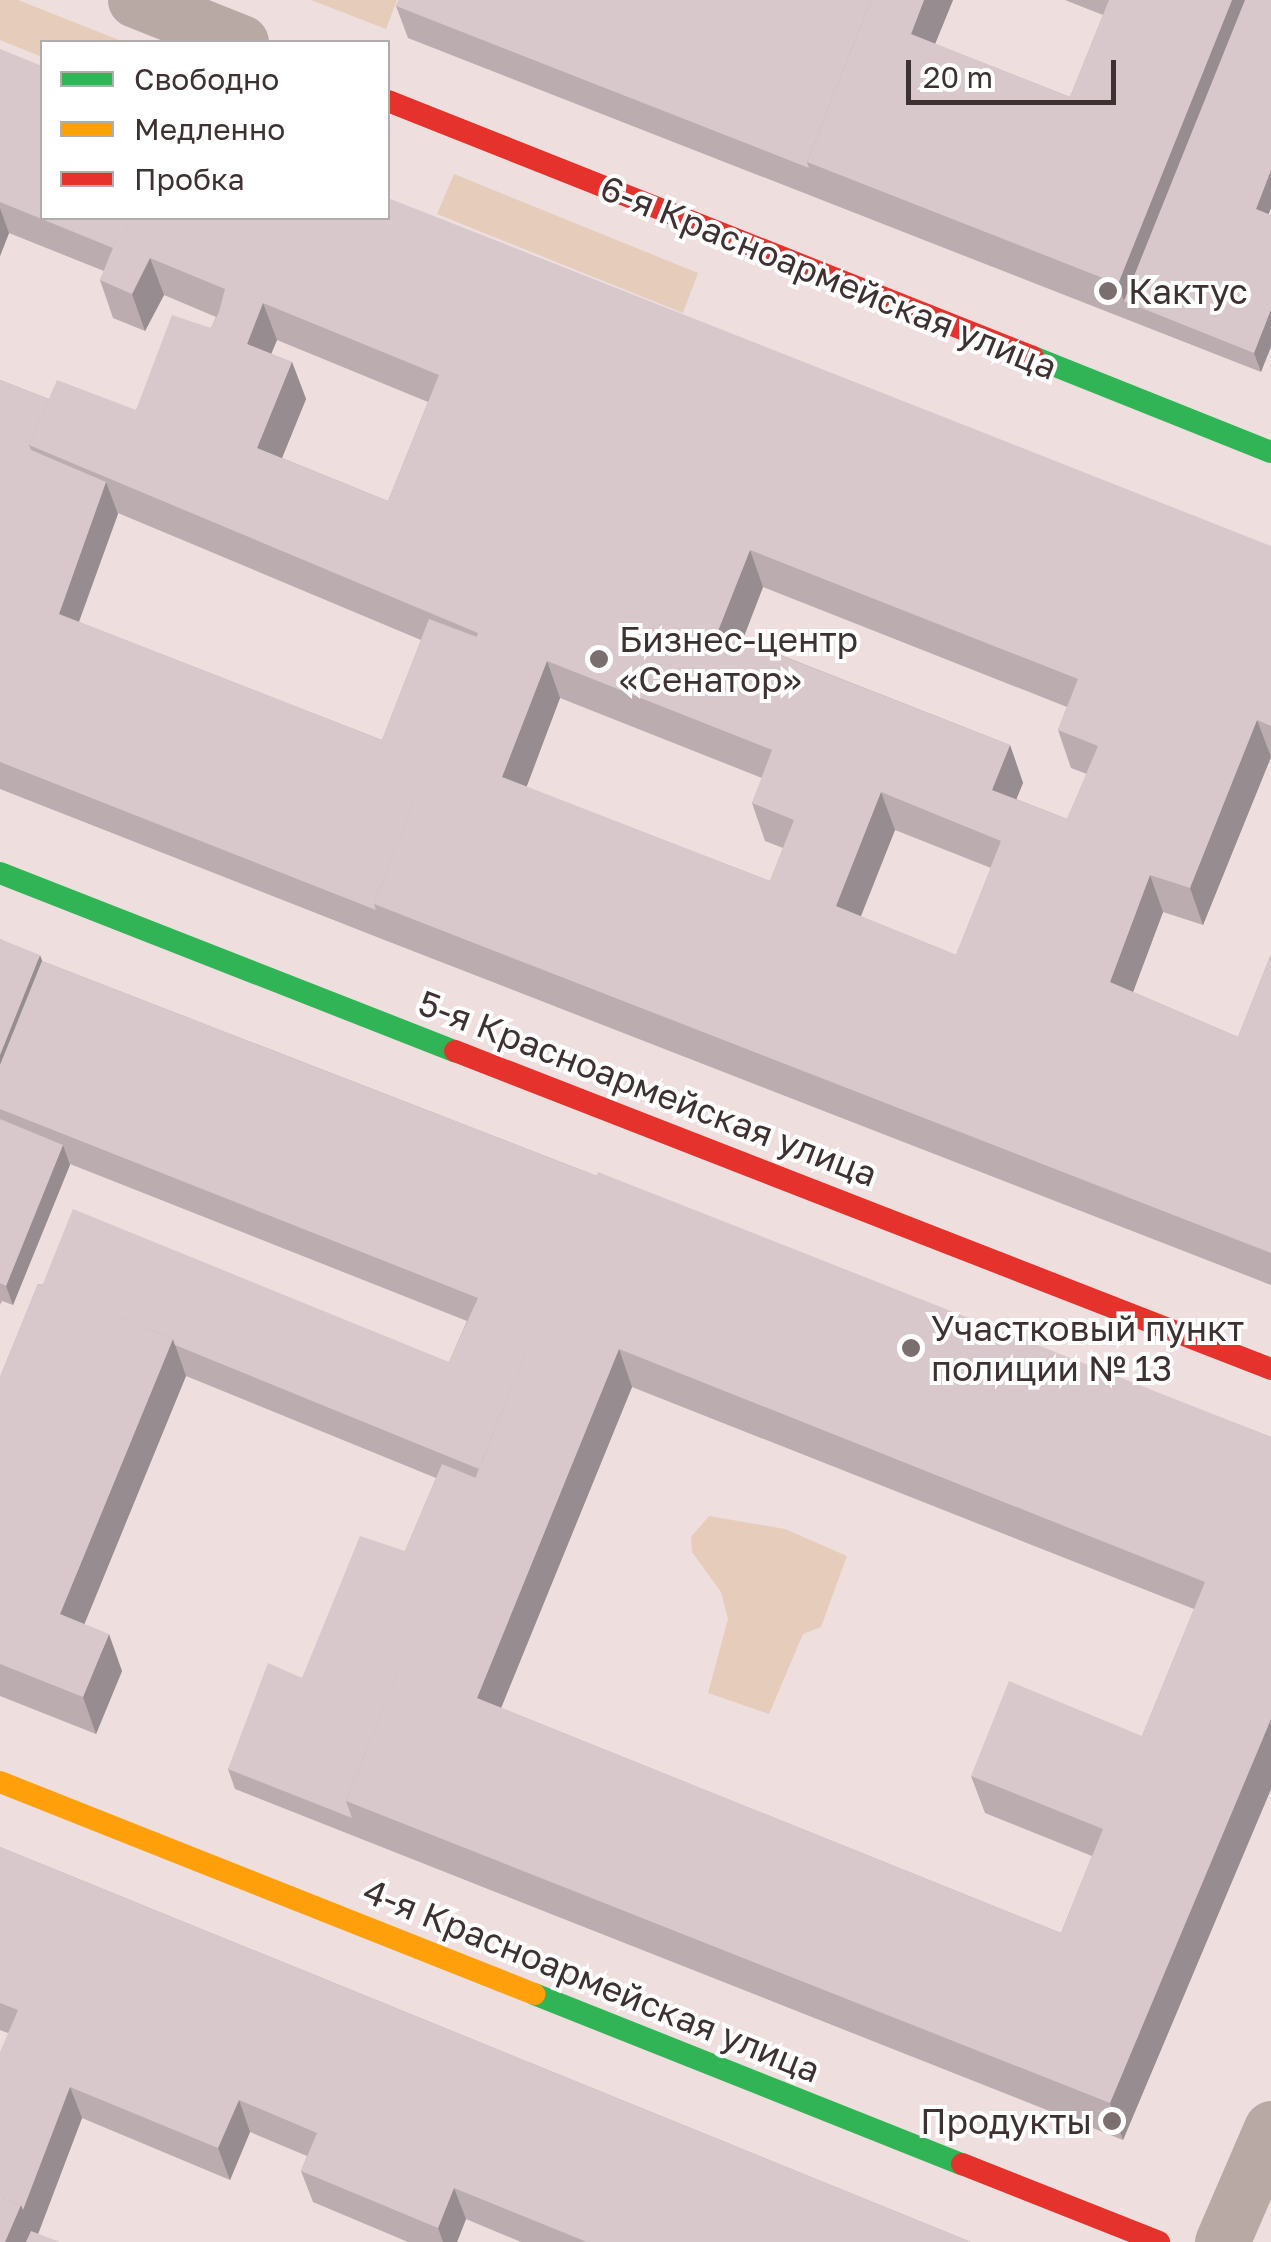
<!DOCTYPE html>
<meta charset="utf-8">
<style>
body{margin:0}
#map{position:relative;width:1271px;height:2242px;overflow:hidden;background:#eedede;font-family:"Golos Text",sans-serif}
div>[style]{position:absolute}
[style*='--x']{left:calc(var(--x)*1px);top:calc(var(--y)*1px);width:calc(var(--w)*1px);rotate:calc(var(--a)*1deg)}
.green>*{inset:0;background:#e6cdbb}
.street>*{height:55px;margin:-27.5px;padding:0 27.5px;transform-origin:27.5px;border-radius:27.5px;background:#b8a9a5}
.fast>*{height:22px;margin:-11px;padding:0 11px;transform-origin:11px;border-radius:11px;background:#30b455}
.slow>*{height:22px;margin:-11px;padding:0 11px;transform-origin:11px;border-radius:11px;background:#ff9f0a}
.jam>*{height:22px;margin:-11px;padding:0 11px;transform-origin:11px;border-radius:11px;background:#e5322d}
.wall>*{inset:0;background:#baacaf}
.shaded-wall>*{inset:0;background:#978c8f}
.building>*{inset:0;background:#d8c8cc}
.dots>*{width:28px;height:28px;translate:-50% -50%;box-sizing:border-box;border:5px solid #fff;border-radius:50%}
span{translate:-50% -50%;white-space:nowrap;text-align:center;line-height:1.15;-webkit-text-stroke:8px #fff;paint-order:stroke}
.street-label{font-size:35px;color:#3d3131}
.poi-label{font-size:35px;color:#3d3131}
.left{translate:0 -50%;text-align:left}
.right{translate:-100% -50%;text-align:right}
.legend{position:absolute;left:40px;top:40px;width:350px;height:180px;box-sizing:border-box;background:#fff;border:2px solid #b1adad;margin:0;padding:12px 18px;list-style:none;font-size:30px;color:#3d3131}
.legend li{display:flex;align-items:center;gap:20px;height:50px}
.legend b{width:50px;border:2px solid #b1adad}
.scale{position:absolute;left:906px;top:60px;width:210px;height:45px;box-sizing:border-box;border:5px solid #3d3131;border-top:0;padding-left:12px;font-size:30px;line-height:35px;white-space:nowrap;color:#3d3131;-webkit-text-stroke:8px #fff;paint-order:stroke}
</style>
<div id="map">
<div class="green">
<i style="clip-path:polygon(0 0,18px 0,124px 42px,42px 42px,42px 57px,0 40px)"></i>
<i style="clip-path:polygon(311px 0,397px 0,386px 29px)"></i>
<i style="clip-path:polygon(454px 174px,698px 273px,683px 313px,437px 214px)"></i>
<i style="clip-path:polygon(709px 1516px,785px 1529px,847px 1556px,821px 1627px,803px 1634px,769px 1714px,708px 1693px,728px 1619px,721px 1592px,692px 1552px,691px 1537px)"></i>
</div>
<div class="street">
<i style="--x:135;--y:0;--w:114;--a:21.6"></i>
<i style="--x:1222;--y:2242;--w:124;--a:-66.7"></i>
</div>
<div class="fast">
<i style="--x:1033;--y:357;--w:256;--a:21.8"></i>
<i style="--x:0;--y:873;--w:489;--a:21.4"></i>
<i style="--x:534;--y:1994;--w:461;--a:21.7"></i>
</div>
<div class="slow">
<i style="--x:0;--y:1782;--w:575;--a:21.65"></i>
</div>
<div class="jam">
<i style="--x:388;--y:101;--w:694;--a:21.65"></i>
<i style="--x:455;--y:1051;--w:876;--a:21.29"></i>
<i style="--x:962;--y:2164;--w:212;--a:21.6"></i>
</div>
<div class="wall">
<i style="clip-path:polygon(399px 0,953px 0,935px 44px,1070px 97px,1103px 15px,1065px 0,1271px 0,1271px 208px,1268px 214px,1261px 372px,408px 38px,396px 6px)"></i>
<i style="clip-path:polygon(evenodd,0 49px,42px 218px,1271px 546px,1271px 757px,1203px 925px,1163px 912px,1133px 992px,1238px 1037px,1271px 954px,1271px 1285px,387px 941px,0 789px,0 380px,49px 399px,136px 410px,211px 328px,216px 317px,164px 295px,145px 331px,113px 318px,100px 280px,104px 271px,9px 233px,0 256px,0 49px,277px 340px,428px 402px,388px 501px,282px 458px,306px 399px,292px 362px,271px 354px,277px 340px,0 49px,118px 513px,421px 640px,382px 740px,79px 622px,118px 513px,0 49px,763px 587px,1067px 707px,1058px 730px,1071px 768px,1087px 774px,1067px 819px,1016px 799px,1023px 783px,1010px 745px,742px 640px,763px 587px,0 49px,560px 698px,762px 778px,752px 803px,765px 841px,783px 848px,770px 881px,526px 787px,560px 698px,0 49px,895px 830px,991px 868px,956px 955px,860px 916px,895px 830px)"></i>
<i style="clip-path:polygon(evenodd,0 939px,42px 961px,1271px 1437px,1271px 1789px,1123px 2140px,235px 1789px,228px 1769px,405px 1551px,436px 1478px,186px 1376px,84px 1624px,122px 1671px,96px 1734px,0 1696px,0 1377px,38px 1284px,449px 1362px,467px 1321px,70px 1164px,13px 1305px,2px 1301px,0 1305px,0 939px,632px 1387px,1194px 1609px,1142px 1736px,971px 1776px,985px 1813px,1092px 1856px,1061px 1933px,501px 1708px,632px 1387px)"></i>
<i style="clip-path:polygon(0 1847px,971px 2242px,521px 2242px,466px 2219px,457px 2242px,408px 2242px,313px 2202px,301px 2171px,307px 2156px,250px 2132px,230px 2180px,82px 2118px,38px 2234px,0 2242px,8px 2033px,0 2030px)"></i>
</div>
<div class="shaded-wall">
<i style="clip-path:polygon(924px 0,953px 0,924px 71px,911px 34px)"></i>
<i style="clip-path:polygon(1232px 0,1260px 0,1124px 301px,1118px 284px)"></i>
<i style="clip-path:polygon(1271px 170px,1271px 208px,1263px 228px,1256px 209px)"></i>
<i style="clip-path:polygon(0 208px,9px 233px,0 256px)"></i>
<i style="clip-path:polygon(150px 258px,164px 295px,145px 331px,132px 294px)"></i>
<i style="clip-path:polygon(263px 303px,277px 340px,260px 381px,247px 344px)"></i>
<i style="clip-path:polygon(1271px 309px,1271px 347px,1261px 372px,1254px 353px)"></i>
<i style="clip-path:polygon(292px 362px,306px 399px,271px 485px,257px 448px)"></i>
<i style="clip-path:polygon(106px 482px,118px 514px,70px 646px,59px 614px)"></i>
<i style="clip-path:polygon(750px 550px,763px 587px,732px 668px,718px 631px)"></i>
<i style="clip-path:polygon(547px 661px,560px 698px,516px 815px,502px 777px)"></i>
<i style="clip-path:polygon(1257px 720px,1271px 757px,1203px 925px,1190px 888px)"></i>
<i style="clip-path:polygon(1010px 745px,1023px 783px,1005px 827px,992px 790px)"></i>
<i style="clip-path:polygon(881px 792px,895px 830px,850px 944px,836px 906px)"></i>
<i style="clip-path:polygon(1150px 875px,1163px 912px,1123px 1019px,1110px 982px)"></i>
<i style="clip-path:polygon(40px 955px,54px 993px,0 1109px,0 1055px)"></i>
<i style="clip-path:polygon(63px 1145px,70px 1165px,13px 1305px,6px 1286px)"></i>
<i style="clip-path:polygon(173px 1339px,186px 1376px,73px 1652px,60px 1614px)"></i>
<i style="clip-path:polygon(619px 1349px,632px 1387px,490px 1735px,477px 1698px)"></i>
<i style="clip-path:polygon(109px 1634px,122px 1671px,96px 1734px,83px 1697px)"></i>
<i style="clip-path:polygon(1271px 1719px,1271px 1789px,1123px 2140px,1110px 2103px)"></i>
<i style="clip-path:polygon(70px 2087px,82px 2118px,35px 2242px,5px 2242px)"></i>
<i style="clip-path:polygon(239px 2100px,250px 2132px,230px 2180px,218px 2148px)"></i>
<i style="clip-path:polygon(454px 2188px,466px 2219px,457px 2242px,443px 2242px,438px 2228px)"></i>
</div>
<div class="building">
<i style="clip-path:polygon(399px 0,871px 0,807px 162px,809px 168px,396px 6px)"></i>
<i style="clip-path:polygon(871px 0,924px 0,911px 34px,1070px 97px,1109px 0,1232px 0,1118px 284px,807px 162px)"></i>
<i style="clip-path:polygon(1245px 0,1271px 0,1271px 170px,1256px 209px,1271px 215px,1271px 309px,1254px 353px,1124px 301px)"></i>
<i style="clip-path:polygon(0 49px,42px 66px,42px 218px,125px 218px,113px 248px,0 202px)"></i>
<i style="clip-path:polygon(evenodd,388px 198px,1271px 546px,1271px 726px,1257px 720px,1190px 888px,1150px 875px,1110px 982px,1238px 1037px,1271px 954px,1271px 1253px,374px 904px,478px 633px,29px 445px,57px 380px,136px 410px,172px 315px,211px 328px,219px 312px,225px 289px,150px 258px,132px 294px,100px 280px,125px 218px,388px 218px,388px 198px,263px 303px,439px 375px,388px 501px,257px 448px,292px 362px,247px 344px,263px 303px,388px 198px,750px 550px,1078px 679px,1058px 730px,1098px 746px,1067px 819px,992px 790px,1010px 745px,718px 631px,750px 550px,388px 198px,547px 661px,772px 750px,752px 803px,794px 820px,770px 881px,502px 777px,547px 661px,388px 198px,881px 792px,1001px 841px,956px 955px,836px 906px,881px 792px)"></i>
<i style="clip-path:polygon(0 380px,49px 399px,29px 445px,31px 450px,106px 482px,59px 614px,382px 740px,429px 619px,477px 637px,374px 904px,376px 910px,0 762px)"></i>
<i style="clip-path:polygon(0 939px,40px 955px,0 1055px)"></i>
<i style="clip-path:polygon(42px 961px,597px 1176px,479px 1469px,175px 1345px,173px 1339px,42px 1286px,73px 1209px,449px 1362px,478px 1298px,0 1109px,0 1065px)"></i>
<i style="clip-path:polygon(0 1119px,63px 1145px,6px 1286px,0 1283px)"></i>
<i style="clip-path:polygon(evenodd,598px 1172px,1271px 1437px,1271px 1719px,1110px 2103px,346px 1801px,598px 1172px,619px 1349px,1205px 1582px,1142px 1736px,1009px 1681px,971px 1776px,1103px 1829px,1061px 1933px,477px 1698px,619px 1349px)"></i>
<i style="clip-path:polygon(38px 1284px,173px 1339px,60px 1614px,109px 1634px,83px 1697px,0 1664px,0 1377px)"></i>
<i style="clip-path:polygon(442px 1464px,476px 1478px,346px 1801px,352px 1818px,228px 1769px,268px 1663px,302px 1678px,360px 1536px,405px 1551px)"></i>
<i style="clip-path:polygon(0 1847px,971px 2242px,587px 2242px,454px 2188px,438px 2228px,301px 2171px,317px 2133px,239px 2100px,218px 2148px,70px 2087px,23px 2210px,21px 2205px,0 2198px,0 2052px,18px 2010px,0 2003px)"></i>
<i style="clip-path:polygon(0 2198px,21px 2205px,5px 2242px,0 2242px)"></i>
<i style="clip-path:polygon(31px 2231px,60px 2242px,26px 2242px)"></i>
</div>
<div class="dots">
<i style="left:1108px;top:291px;background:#7b6e6e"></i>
<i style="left:599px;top:659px;background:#7b6e6e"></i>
<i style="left:911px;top:1348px;background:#7b6e6e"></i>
<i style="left:1112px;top:2121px;background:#7b6e6e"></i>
</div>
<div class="street-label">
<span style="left:829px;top:277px;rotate:22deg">6-я Красноармейская улица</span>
<span style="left:648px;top:1088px;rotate:21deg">5-я Красноармейская улица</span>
<span style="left:592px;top:1980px;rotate:22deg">4-я Красноармейская улица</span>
</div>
<div class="poi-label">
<span class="left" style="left:1128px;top:291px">Кактус</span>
<span class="left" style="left:619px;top:659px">Бизнес-центр<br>«Сенатор»</span>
<span class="left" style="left:931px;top:1348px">Участковый пункт<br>полиции № 13</span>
<span class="right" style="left:1092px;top:2121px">Продукты</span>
</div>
<ul class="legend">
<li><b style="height:12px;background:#30b455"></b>Свободно</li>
<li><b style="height:12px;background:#ff9f0a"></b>Медленно</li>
<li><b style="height:12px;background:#e5322d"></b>Пробка</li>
</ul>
<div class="scale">20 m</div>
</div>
